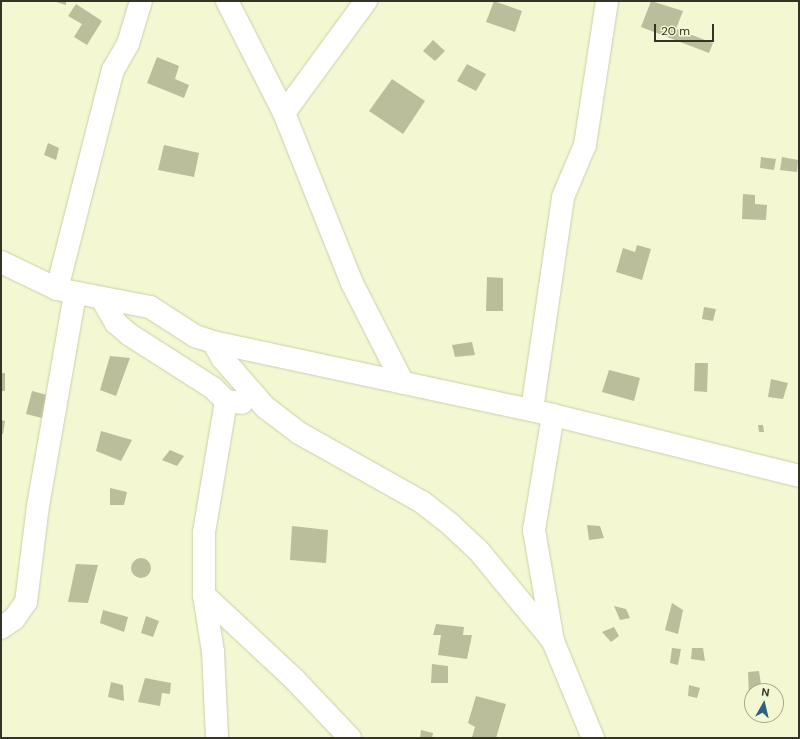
<!DOCTYPE html>
<style>
body{margin:0}
#map{position:relative;width:800px;height:739px;overflow:hidden;background:#f4f8d2;font-family:"DM Sans",sans-serif}
div>[style]{position:absolute}
[style*='--x']{left:calc(var(--x)*1px);top:calc(var(--y)*1px);width:calc(var(--w)*1px);rotate:calc(var(--a)*1deg)}
.building>*{inset:0;background:#babe9a}
.round{border-radius:50%}
.roads{filter:drop-shadow(0 0 1px #caceaa) drop-shadow(0 0 1px #caceaa)}
.minor>*{height:22px;margin:-11px;padding:0 11px;transform-origin:11px;border-radius:11px;background:#fff}
span{translate:-50% -50%;white-space:nowrap;text-align:center;line-height:1.15;-webkit-text-stroke:4px #f4f8d2;paint-order:stroke}
.frame{position:absolute;inset:0;border:2px solid #333426;pointer-events:none}
.north{position:absolute;left:744px;top:683px;width:40px;height:40px;box-sizing:border-box;background:#f4f8d2;border:1px solid #a7aa8d;border-radius:50%;rotate:8deg;font-size:11px;font-weight:700;line-height:16px;text-align:center;color:#333426}
.north::after{content:'';display:block;margin:auto;width:14px;height:18px;background:#2d617e;clip-path:polygon(50% 0,100% 100%,50% 72%,0 100%)}
.scale{position:absolute;left:654px;top:24px;width:60px;height:18px;box-sizing:border-box;border:2px solid #333426;border-top:0;padding-left:5px;font-size:12px;line-height:14px;white-space:nowrap;color:#333426;-webkit-text-stroke:3px #f4f8d2;paint-order:stroke}
</style>
<div id="map">
<div class="building">
<i style="clip-path:polygon(53px 1px,66px 1px,66px 5px)"></i>
<i style="clip-path:polygon(494px 1px,522px 11px,515px 32px,486px 22px)"></i>
<i style="clip-path:polygon(651px 1px,683px 11px,676px 29px,713px 43px,709px 53px,641px 27px)"></i>
<i style="clip-path:polygon(76px 4px,102px 21px,87px 45px,74px 37px,82px 24px,68px 16px)"></i>
<i style="clip-path:polygon(433px 40px,445px 51px,435px 61px,423px 51px)"></i>
<i style="clip-path:polygon(157px 57px,179px 66px,175px 79px,189px 85px,184px 98px,147px 83px)"></i>
<i style="clip-path:polygon(467px 64px,486px 74px,476px 91px,457px 81px)"></i>
<i style="clip-path:polygon(392px 79px,425px 101px,403px 134px,369px 111px)"></i>
<i style="clip-path:polygon(48px 143px,59px 148px,56px 160px,44px 155px)"></i>
<i style="clip-path:polygon(164px 145px,199px 153px,194px 177px,158px 170px)"></i>
<i style="clip-path:polygon(761px 157px,776px 159px,774px 170px,760px 168px)"></i>
<i style="clip-path:polygon(782px 157px,798px 160px,797px 172px,780px 170px)"></i>
<i style="clip-path:polygon(743px 194px,755px 195px,755px 204px,767px 205px,766px 220px,742px 219px)"></i>
<i style="clip-path:polygon(637px 245px,651px 249px,642px 280px,616px 272px,623px 248px,635px 252px)"></i>
<i style="clip-path:polygon(487px 277px,503px 278px,503px 311px,486px 311px)"></i>
<i style="clip-path:polygon(704px 307px,716px 309px,713px 321px,702px 319px)"></i>
<i style="clip-path:polygon(472px 342px,475px 355px,455px 357px,452px 345px)"></i>
<i style="clip-path:polygon(110px 356px,130px 358px,116px 396px,100px 390px)"></i>
<i style="clip-path:polygon(695px 363px,708px 363px,707px 392px,694px 391px)"></i>
<i style="clip-path:polygon(609px 370px,640px 378px,634px 401px,602px 392px)"></i>
<i style="clip-path:polygon(1px 373px,5px 373px,5px 391px,1px 391px)"></i>
<i style="clip-path:polygon(771px 379px,788px 383px,783px 399px,768px 397px)"></i>
<i style="clip-path:polygon(32px 391px,51px 396px,46px 419px,26px 414px)"></i>
<i style="clip-path:polygon(1px 420px,5px 421px,3px 434px,1px 434px)"></i>
<i style="clip-path:polygon(758px 425px,763px 425px,764px 432px,759px 432px)"></i>
<i style="clip-path:polygon(101px 431px,132px 440px,121px 461px,96px 451px)"></i>
<i style="clip-path:polygon(170px 450px,184px 456px,177px 466px,162px 460px)"></i>
<i style="clip-path:polygon(110px 488px,127px 492px,124px 505px,110px 505px)"></i>
<i style="clip-path:polygon(587px 525px,600px 526px,604px 538px,589px 540px)"></i>
<i style="clip-path:polygon(292px 526px,328px 530px,326px 563px,290px 560px)"></i>
<i class="round" style="left:131px;top:558px;width:20px;height:20px"></i>
<i style="clip-path:polygon(76px 564px,98px 565px,88px 603px,68px 602px)"></i>
<i style="clip-path:polygon(672px 603px,683px 610px,678px 634px,665px 630px)"></i>
<i style="clip-path:polygon(614px 606px,626px 609px,630px 618px,620px 620px)"></i>
<i style="clip-path:polygon(103px 610px,128px 617px,124px 632px,100px 623px)"></i>
<i style="clip-path:polygon(146px 616px,159px 621px,153px 637px,141px 633px)"></i>
<i style="clip-path:polygon(436px 624px,464px 627px,463px 635px,472px 635px,467px 659px,438px 655px,441px 635px,433px 635px)"></i>
<i style="clip-path:polygon(614px 627px,619px 636px,611px 642px,602px 632px)"></i>
<i style="clip-path:polygon(672px 648px,681px 649px,678px 665px,670px 663px)"></i>
<i style="clip-path:polygon(692px 648px,703px 648px,705px 661px,691px 659px)"></i>
<i style="clip-path:polygon(432px 664px,448px 666px,448px 683px,431px 683px)"></i>
<i style="clip-path:polygon(759px 671px,762px 691px,752px 691px,749px 696px,748px 672px)"></i>
<i style="clip-path:polygon(145px 678px,171px 683px,170px 694px,162px 693px,160px 706px,138px 702px)"></i>
<i style="clip-path:polygon(111px 682px,123px 685px,124px 701px,108px 697px)"></i>
<i style="clip-path:polygon(689px 685px,700px 688px,697px 698px,688px 696px)"></i>
<i style="clip-path:polygon(476px 696px,506px 704px,496px 738px,472px 737px,475px 727px,468px 723px)"></i>
<i style="clip-path:polygon(421px 730px,433px 733px,432px 738px,420px 738px)"></i>
</div>
<div class="roads">
<div class="minor">
<i style="--x:227;--y:1;--w:126;--a:63"></i>
<i style="--x:284;--y:113;--w:183;--a:68.2"></i>
<i style="--x:352;--y:283;--w:112;--a:63"></i>
<i style="--x:284;--y:113;--w:139;--a:-53.8"></i>
<i style="--x:1;--y:262;--w:62;--a:25.7"></i>
<i style="--x:57;--y:289;--w:95;--a:11"></i>
<i style="--x:150;--y:307;--w:54;--a:32.8"></i>
<i style="--x:195;--y:336;--w:19;--a:18"></i>
<i style="--x:213;--y:342;--w:348;--a:12.1"></i>
<i style="--x:553;--y:415;--w:253;--a:13.9"></i>
<i style="--x:57;--y:289;--w:226;--a:-75.7"></i>
<i style="--x:113;--y:70;--w:30;--a:-60"></i>
<i style="--x:128;--y:44;--w:45;--a:-73.2"></i>
<i style="--x:102;--y:299;--w:28;--a:60"></i>
<i style="--x:116;--y:323;--w:18;--a:41"></i>
<i style="--x:130;--y:335;--w:98;--a:32.6"></i>
<i style="--x:213;--y:388;--w:18;--a:45"></i>
<i style="--x:226;--y:401;--w:16;--a:7"></i>
<i style="--x:213;--y:342;--w:20;--a:60"></i>
<i style="--x:223;--y:359;--w:64;--a:48.8"></i>
<i style="--x:265;--y:407;--w:43;--a:37.4"></i>
<i style="--x:299;--y:433;--w:141;--a:29.3"></i>
<i style="--x:422;--y:502;--w:37;--a:38"></i>
<i style="--x:451;--y:525;--w:37;--a:43"></i>
<i style="--x:478;--y:550;--w:118;--a:50.5"></i>
<i style="--x:226;--y:401;--w:134;--a:99.5"></i>
<i style="--x:204;--y:533;--w:62;--a:90"></i>
<i style="--x:204;--y:595;--w:125;--a:43"></i>
<i style="--x:295;--y:680;--w:80;--a:46.5"></i>
<i style="--x:532;--y:410;--w:215;--a:-81.7"></i>
<i style="--x:563;--y:197;--w:56;--a:-67.1"></i>
<i style="--x:585;--y:145;--w:146;--a:-81.3"></i>
<i style="--x:553;--y:415;--w:117;--a:99.4"></i>
<i style="--x:534;--y:530;--w:113;--a:80.3"></i>
<i style="--x:553;--y:641;--w:105;--a:67.6"></i>
<i style="--x:204;--y:595;--w:58;--a:81"></i>
<i style="--x:213;--y:652;--w:86;--a:87.3"></i>
<i style="--x:1;--y:628;--w:16;--a:-35"></i>
<i style="--x:14;--y:619;--w:21;--a:-55"></i>
<i style="--x:26;--y:602;--w:97;--a:-82.9"></i>
<i style="--x:38;--y:506;--w:216;--a:-80.1"></i>
</div>
</div>
<div class="frame"></div>
<div class="north">N</div>
<div class="scale">20 m</div>
</div>
